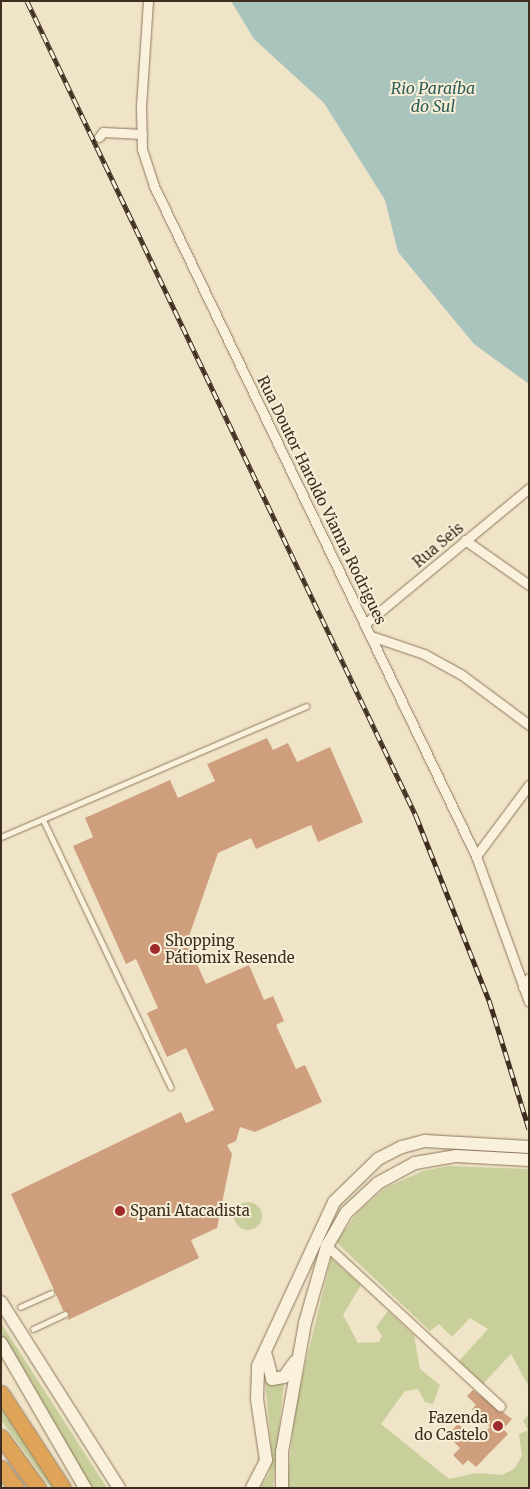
<!DOCTYPE html>
<meta charset="utf-8">
<style>
body{margin:0}
#map{position:relative;width:530px;height:1489px;overflow:hidden;background:#f0e4c8;font-family:Merriweather,serif}
div>[style]{position:absolute}
[style*='--x']{left:calc(var(--x)*1px);top:calc(var(--y)*1px);width:calc(var(--w)*1px);rotate:calc(var(--a)*1deg)}
.green>*{inset:0;background:#c9cf9b}
.round{border-radius:50%}
.water>*{inset:0;background:#a9c4bc}
.building>*{inset:0;background:#cf9f7d}
.roads{filter:drop-shadow(0 0 1px #8d765c) drop-shadow(0 0 1px #8d765c)}
.service>*{height:4.5px;margin:-2.25px;padding:0 2.25px;transform-origin:2.25px;border-radius:2.25px;background:#faf1dc}
.minor>*{height:9px;margin:-4.5px;padding:0 4.5px;transform-origin:4.5px;border-radius:4.5px;background:#faf1dc}
.secondary>*{height:12px;margin:-6px;padding:0 6px;transform-origin:6px;border-radius:6px;background:#faf1dc}
.motorway>*{height:15px;margin:-7.5px;padding:0 7.5px;transform-origin:7.5px;border-radius:7.5px;background:#e0a458}
.rail>*{height:5px;margin-top:-2.5px;transform-origin:0;background:repeating-linear-gradient(90deg,#f7eed8 0 9px,#3d2e20 0 18px);box-sizing:border-box;border-block:1px solid #3d2e20}
.dots>*{width:14px;height:14px;translate:-50% -50%;box-sizing:border-box;border:2px solid #f7eed8;border-radius:50%}
span{translate:-50% -50%;white-space:nowrap;text-align:center;line-height:1.15;-webkit-text-stroke:4px #f7eed8;paint-order:stroke}
.street-label{font-size:15px;color:#3d2e20}
.poi-label{font-size:15px;color:#3d2e20}
.left{translate:0 -50%;text-align:left}
.right{translate:-100% -50%;text-align:right}
.water-label{font-size:16px;color:#2f5d5a;font-style:italic}
.frame{position:absolute;inset:0;border:2px solid #3d2e20;pointer-events:none}
</style>
<div id="map">
<div class="green">
<i style="clip-path:polygon(448px 1166px,529px 1169px,529px 1387px,511px 1354px,483px 1384px,459px 1361px,488px 1329px,470px 1318px,452px 1337px,439px 1324px,430px 1331px,336px 1242px,358px 1212px,385px 1188px,423px 1171px)"></i>
<i class="round" style="left:234px;top:1202px;width:28px;height:28px"></i>
<i style="clip-path:polygon(331px 1258px,361px 1285px,343px 1315px,358px 1343px,379px 1342px,382px 1336px,376px 1327px,388px 1311px,414px 1335px,420px 1369px,440px 1385px,433px 1404px,425px 1402px,418px 1389px,405px 1391px,381px 1424px,449px 1479px,476px 1473px,502px 1475px,514px 1469px,522px 1456px,519px 1434px,528px 1430px,523px 1421px,529px 1414px,529px 1488px,287px 1488px,295px 1407px)"></i>
<i style="clip-path:polygon(1px 1323px,107px 1488px,91px 1488px,82px 1474px,1px 1333px)"></i>
<i style="clip-path:polygon(265px 1380px,284px 1382px,273px 1488px,260px 1488px,269px 1474px,272px 1457px)"></i>
<i style="clip-path:polygon(1px 1407px,41px 1467px,56px 1488px,51px 1488px,1px 1420px)"></i>
</div>
<div class="water">
<i style="clip-path:polygon(231px 1px,529px 1px,529px 384px,474px 344px,398px 252px,385px 200px,324px 103px,254px 39px)"></i>
</div>
<div class="building">
<i style="clip-path:polygon(267px 738px,273px 750px,288px 743px,297px 762px,330px 747px,363px 822px,318px 842px,311px 825px,256px 849px,251px 838px,218px 853px,187px 942px,206px 984px,249px 965px,264px 1000px,273px 996px,284px 1021px,276px 1025px,296px 1069px,305px 1065px,322px 1102px,255px 1132px,240px 1127px,236px 1141px,227px 1145px,232px 1154px,217px 1228px,191px 1240px,199px 1258px,68px 1320px,69px 1313px,63px 1310px,11px 1194px,181px 1112px,186px 1123px,214px 1110px,186px 1048px,167px 1057px,147px 1013px,158px 1008px,136px 959px,126px 964px,73px 846px,93px 837px,85px 818px,170px 780px,178px 798px,215px 781px,207px 764px)"></i>
<i style="clip-path:polygon(473px 1390px,512px 1419px,503px 1429px,508px 1434px,476px 1467px,468px 1460px,463px 1465px,453px 1455px,460px 1448px,447px 1435px,458px 1424px,476px 1441px,490px 1427px,472px 1409px,476px 1405px,467px 1396px)"></i>
</div>
<div class="roads">
<div class="service">
<i style="--x:43;--y:819;--w:297;--a:64.5"></i>
<i style="--x:1;--y:837;--w:332;--a:-23.2"></i>
<i style="--x:20;--y:1307;--w:34;--a:-24"></i>
<i style="--x:33;--y:1329;--w:35;--a:-25"></i>
</div>
<div class="minor">
<i style="--x:148;--y:1;--w:106;--a:93.8"></i>
<i style="--x:141;--y:107;--w:42;--a:88.6"></i>
<i style="--x:142;--y:149;--w:39;--a:72"></i>
<i style="--x:154;--y:186;--w:743;--a:64.33"></i>
<i style="--x:476;--y:856;--w:155;--a:70"></i>
<i style="--x:99;--y:137;--w:6;--a:-51"></i>
<i style="--x:103;--y:132;--w:39;--a:3"></i>
<i style="--x:465;--y:540;--w:78;--a:35.1"></i>
<i style="--x:366;--y:623;--w:212;--a:-39.6"></i>
<i style="--x:374;--y:637;--w:53;--a:18.8"></i>
<i style="--x:424;--y:654;--w:43;--a:28.9"></i>
<i style="--x:462;--y:675;--w:84;--a:36.7"></i>
<i style="--x:476;--y:856;--w:89;--a:-53.3"></i>
<i style="--x:523;--y:987;--w:11;--a:-56"></i>
<i style="--x:327;--y:1246;--w:236;--a:42.8"></i>
</div>
<div class="secondary">
<i style="--x:1;--y:1302;--w:220;--a:57.6"></i>
<i style="--x:1;--y:1343;--w:168;--a:59.9"></i>
<i style="--x:265;--y:1352;--w:28;--a:75"></i>
<i style="--x:272;--y:1379;--w:12;--a:-9"></i>
<i style="--x:284;--y:1377;--w:19;--a:-54"></i>
<i style="--x:252;--y:1488;--w:31;--a:-63"></i>
<i style="--x:266;--y:1460;--w:62;--a:-98.4"></i>
<i style="--x:257;--y:1399;--w:33;--a:-88"></i>
<i style="--x:258;--y:1366;--w:181;--a:-65.1"></i>
<i style="--x:334;--y:1202;--w:62;--a:-44.3"></i>
<i style="--x:378;--y:1159;--w:27;--a:-27"></i>
<i style="--x:402;--y:1147;--w:24;--a:-15"></i>
<i style="--x:425;--y:1141;--w:104;--a:3.3"></i>
<i style="--x:282;--y:1488;--w:36;--a:-90"></i>
<i style="--x:282;--y:1452;--w:131;--a:-79.9"></i>
<i style="--x:305;--y:1323;--w:80;--a:-74.1"></i>
<i style="--x:327;--y:1246;--w:39;--a:-60"></i>
<i style="--x:347;--y:1212;--w:42;--a:-43.1"></i>
<i style="--x:378;--y:1183;--w:42;--a:-28.4"></i>
<i style="--x:415;--y:1163;--w:42;--a:-9.7"></i>
<i style="--x:456;--y:1156;--w:73;--a:3.1"></i>
</div>
<div class="motorway">
<i style="--x:1;--y:1393;--w:113;--a:56.9"></i>
<i style="--x:1;--y:1437;--w:63;--a:54"></i>
<i style="--x:1;--y:1468;--w:25;--a:53"></i>
</div>
</div>
<div class="rail">
<i style="--x:27;--y:1;--w:903;--a:64.48"></i>
<i style="--x:416;--y:816;--w:198;--a:68.4"></i>
<i style="--x:489;--y:1000;--w:135;--a:72.8"></i>
</div>
<div class="dots">
<i style="left:155px;top:949px;background:#9e2a2b"></i>
<i style="left:120px;top:1211px;background:#9e2a2b"></i>
<i style="left:498px;top:1426px;background:#9e2a2b"></i>
</div>
<div class="street-label">
<span style="left:322px;top:500px;rotate:64deg">Rua Doutor Haroldo Vianna Rodrigues</span>
<span style="left:438px;top:545px;rotate:-40deg">Rua Seis</span>
</div>
<div class="poi-label">
<span class="left" style="left:165px;top:949px">Shopping<br>Pátiomix Resende</span>
<span class="left" style="left:130px;top:1211px">Spani Atacadista</span>
<span class="right" style="left:488px;top:1426px">Fazenda<br>do Castelo</span>
</div>
<div class="water-label">
<span style="left:433px;top:97px">Rio Paraíba<br>do Sul</span>
</div>
<div class="frame"></div>
</div>
